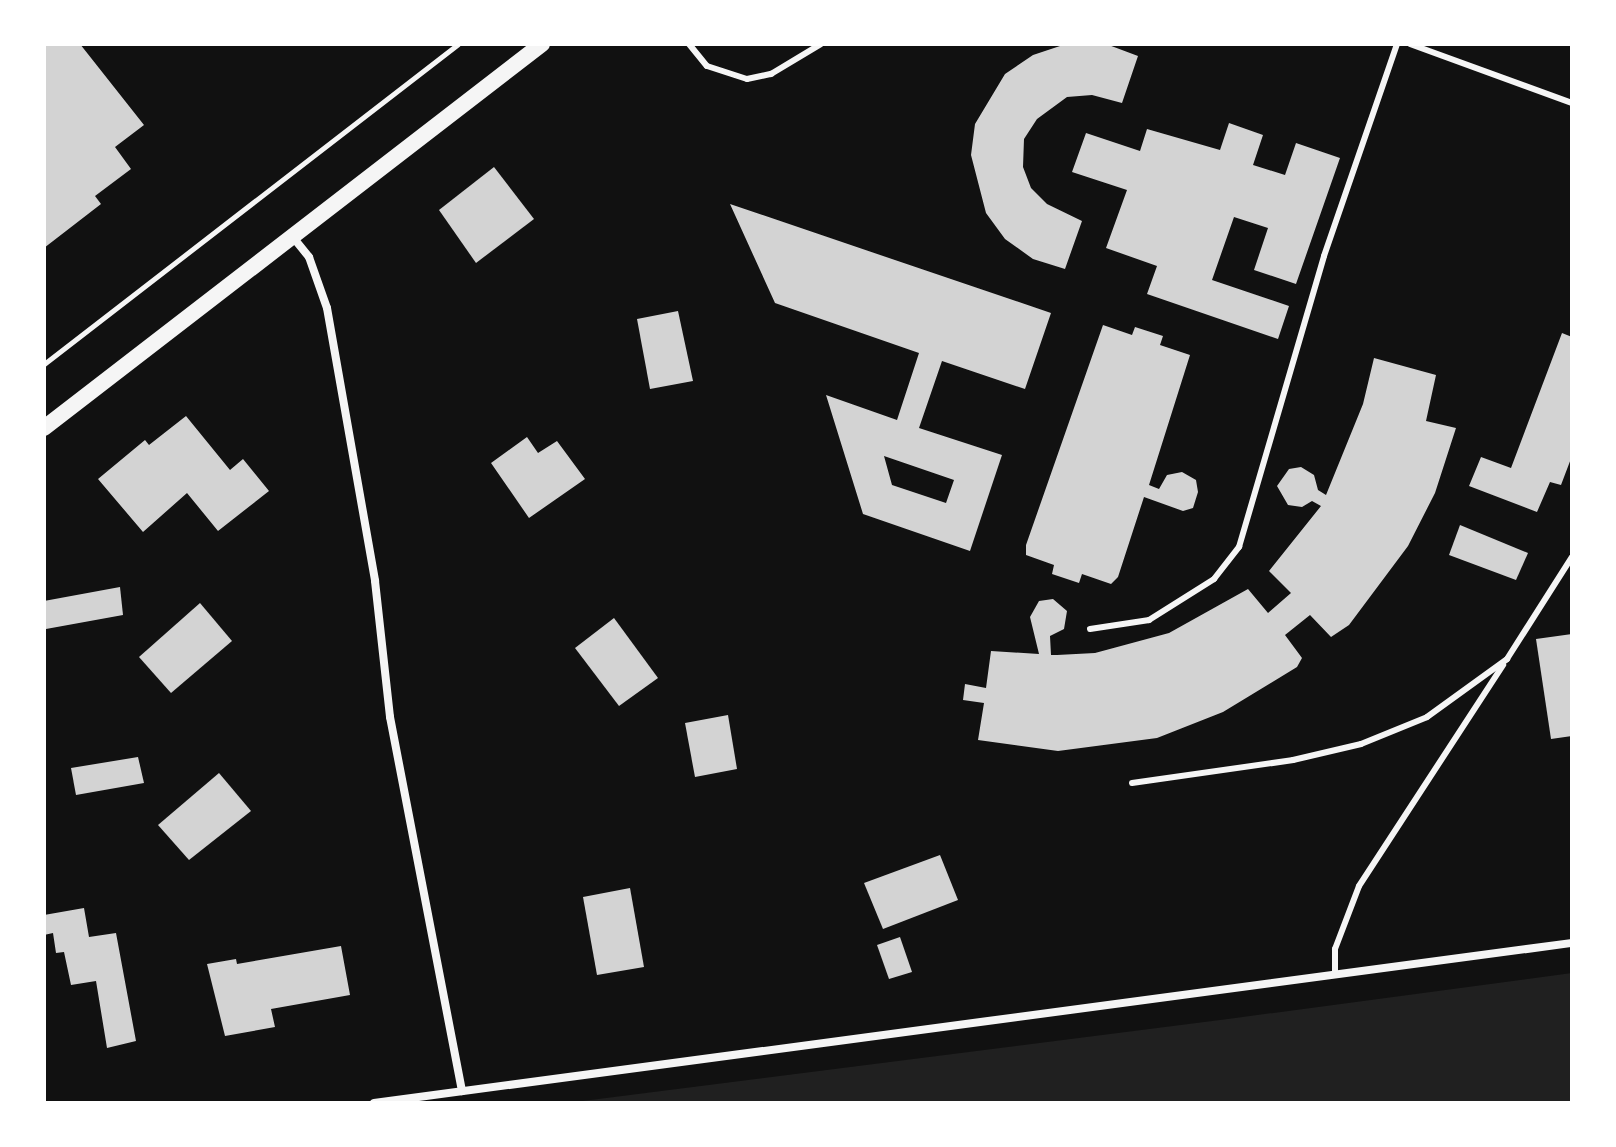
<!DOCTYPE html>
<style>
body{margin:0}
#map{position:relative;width:1616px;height:1147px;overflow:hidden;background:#111;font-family:Signika,sans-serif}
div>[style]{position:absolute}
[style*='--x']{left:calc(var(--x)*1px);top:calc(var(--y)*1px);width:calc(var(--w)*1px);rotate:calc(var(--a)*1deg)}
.green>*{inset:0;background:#202020}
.building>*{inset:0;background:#d3d3d3}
.path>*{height:5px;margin:-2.5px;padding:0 2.5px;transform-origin:2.5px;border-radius:2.5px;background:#f5f5f5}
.service>*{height:6px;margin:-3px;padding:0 3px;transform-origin:3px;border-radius:3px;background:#f5f5f5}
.minor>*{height:8px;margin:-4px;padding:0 4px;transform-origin:4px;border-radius:4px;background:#f5f5f5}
.secondary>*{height:16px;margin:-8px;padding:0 8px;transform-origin:8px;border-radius:8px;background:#f5f5f5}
span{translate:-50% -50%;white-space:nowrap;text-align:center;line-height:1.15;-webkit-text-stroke:7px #fff;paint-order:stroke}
.frame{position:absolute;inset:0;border:46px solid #fff;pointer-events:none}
</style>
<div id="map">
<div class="green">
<i style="clip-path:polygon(1572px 973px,1572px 1103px,567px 1103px,1228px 1019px)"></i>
</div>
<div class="building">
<i style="clip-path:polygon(44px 44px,80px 44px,144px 125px,115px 147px,131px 169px,95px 196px,101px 204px,44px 248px)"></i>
<i style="clip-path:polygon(1066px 44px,1106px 44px,1138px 56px,1122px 103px,1092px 95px,1067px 97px,1037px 119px,1024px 139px,1023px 167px,1031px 188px,1047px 204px,1082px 221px,1065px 269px,1033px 259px,1005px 239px,986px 213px,971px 155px,975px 124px,1005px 74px,1033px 55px)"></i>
<i style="clip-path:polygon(1229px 123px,1263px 135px,1253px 165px,1285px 175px,1296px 143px,1340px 158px,1296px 284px,1254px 270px,1268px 228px,1234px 217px,1212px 280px,1289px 306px,1278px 339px,1147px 294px,1157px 266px,1106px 248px,1127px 190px,1072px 172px,1086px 133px,1140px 151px,1147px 129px,1220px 150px)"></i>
<i style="clip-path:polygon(494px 167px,534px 219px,476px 263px,439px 210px)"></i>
<i style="clip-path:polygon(evenodd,730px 204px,1051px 313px,1025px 389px,942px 361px,919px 428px,1002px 455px,970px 551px,863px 514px,826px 395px,897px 420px,919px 353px,775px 303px,730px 204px,884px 456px,954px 480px,946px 503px,892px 485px,884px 456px)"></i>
<i style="clip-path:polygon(678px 311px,693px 381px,650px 389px,637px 319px)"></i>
<i style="clip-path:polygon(1103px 325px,1132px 335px,1135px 327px,1163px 336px,1160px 345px,1190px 355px,1149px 485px,1159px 489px,1167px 475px,1182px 472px,1196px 480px,1198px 492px,1193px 508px,1183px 511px,1144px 497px,1118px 577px,1111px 584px,1082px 574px,1079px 583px,1052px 574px,1054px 565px,1026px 555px,1026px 545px)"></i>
<i style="clip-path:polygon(1562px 333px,1572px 337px,1572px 456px,1561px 485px,1550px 482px,1537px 512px,1469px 486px,1481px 457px,1511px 468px)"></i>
<i style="clip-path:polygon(1374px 358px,1436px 375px,1426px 421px,1456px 428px,1435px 493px,1408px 546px,1349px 625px,1331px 637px,1310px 615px,1285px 635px,1302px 658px,1297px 667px,1223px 712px,1157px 738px,1058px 751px,978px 740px,984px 703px,963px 700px,965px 684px,986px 688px,991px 651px,1039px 654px,1030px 617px,1039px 601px,1053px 599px,1067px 611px,1064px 629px,1050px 636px,1051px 655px,1057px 655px,1095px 653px,1169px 633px,1248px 589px,1268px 613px,1291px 593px,1269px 571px,1321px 506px,1312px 501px,1302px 507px,1288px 505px,1277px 486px,1289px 469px,1301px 467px,1314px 475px,1318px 490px,1326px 495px,1363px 404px)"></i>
<i style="clip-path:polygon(186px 416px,230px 470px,243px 459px,269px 491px,218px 531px,187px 493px,143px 532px,98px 479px,145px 440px,149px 445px)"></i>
<i style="clip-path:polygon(527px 437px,538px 453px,557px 441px,585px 479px,529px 518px,491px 463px)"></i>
<i style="clip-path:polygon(1460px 525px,1528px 553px,1516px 580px,1449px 555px)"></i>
<i style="clip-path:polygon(120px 587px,123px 615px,46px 629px,44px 601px)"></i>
<i style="clip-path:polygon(200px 603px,232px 641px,171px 693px,139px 657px)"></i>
<i style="clip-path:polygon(614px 618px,658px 678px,619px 706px,575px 648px)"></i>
<i style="clip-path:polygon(1572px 634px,1572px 736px,1551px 739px,1536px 639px)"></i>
<i style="clip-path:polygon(728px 715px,737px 769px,695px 777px,685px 723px)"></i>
<i style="clip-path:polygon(138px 757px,144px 783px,76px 795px,71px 768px)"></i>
<i style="clip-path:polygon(219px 773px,251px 811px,189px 860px,158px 825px)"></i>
<i style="clip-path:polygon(940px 855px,958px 900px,883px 929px,864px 883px)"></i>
<i style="clip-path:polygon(630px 888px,644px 967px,597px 975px,583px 897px)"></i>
<i style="clip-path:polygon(84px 908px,89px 937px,116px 933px,136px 1041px,107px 1048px,96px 981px,71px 985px,64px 952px,56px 953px,53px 933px,44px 935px,44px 915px)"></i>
<i style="clip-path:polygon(900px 937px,912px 972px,889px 979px,877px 945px)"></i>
<i style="clip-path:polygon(341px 946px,350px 995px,271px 1009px,275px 1027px,225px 1036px,207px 964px,236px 959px,237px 964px)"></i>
</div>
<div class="path">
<i style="--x:44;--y:364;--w:523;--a:-37.7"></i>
</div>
<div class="service">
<i style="--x:689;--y:44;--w:28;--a:51"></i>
<i style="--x:707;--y:66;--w:42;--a:18"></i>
<i style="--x:747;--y:79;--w:25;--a:-12"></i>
<i style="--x:771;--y:74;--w:58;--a:-31"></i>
<i style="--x:1410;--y:44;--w:172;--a:20"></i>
<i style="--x:1090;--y:629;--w:60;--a:-8.7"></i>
<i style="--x:1149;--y:620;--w:77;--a:-32.2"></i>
<i style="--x:1214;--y:579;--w:41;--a:-52"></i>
<i style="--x:1239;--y:547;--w:303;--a:-73.7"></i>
<i style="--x:1324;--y:256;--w:224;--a:-71"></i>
<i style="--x:1132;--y:783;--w:163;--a:-8.1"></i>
<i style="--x:1293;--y:760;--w:70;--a:-13.2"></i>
<i style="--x:1361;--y:744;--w:71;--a:-22.2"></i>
<i style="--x:1427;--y:717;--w:99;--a:-35.9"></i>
<i style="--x:1507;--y:659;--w:121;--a:-57.5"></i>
<i style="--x:1335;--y:975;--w:26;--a:-90"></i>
<i style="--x:1335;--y:949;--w:67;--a:-69.1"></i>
<i style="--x:1359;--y:886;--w:264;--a:-56.9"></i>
</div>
<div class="minor">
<i style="--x:292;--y:236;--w:27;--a:51"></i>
<i style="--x:309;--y:257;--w:54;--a:70.6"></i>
<i style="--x:327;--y:308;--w:277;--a:80"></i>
<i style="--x:375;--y:581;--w:137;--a:83.7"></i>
<i style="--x:390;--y:717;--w:381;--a:79.1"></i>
<i style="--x:374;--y:1103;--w:1209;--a:-7.61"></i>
</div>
<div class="secondary">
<i style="--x:44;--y:428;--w:629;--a:-37.64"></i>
</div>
<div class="frame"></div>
</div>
